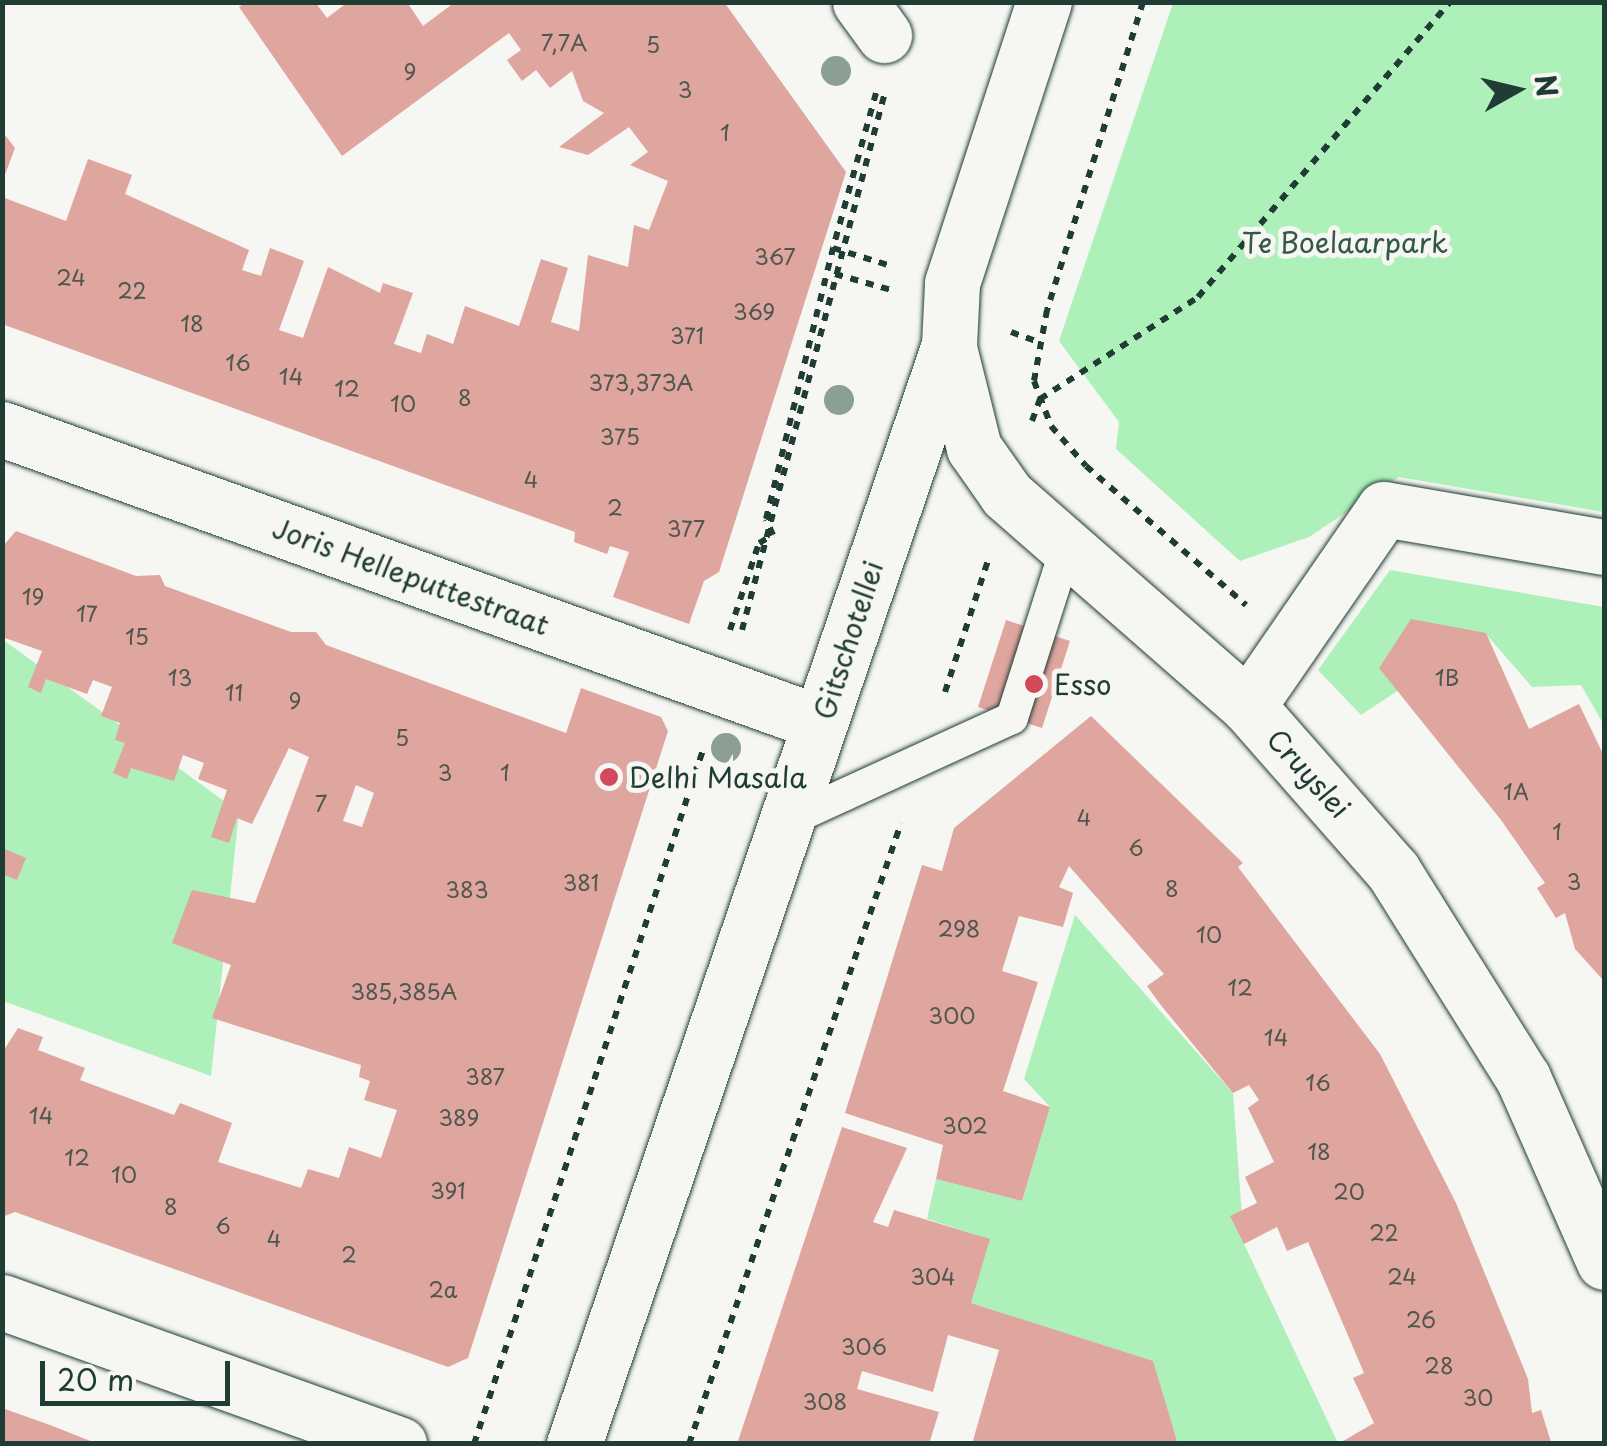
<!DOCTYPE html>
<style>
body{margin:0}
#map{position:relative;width:1607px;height:1446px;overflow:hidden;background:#f6f6f2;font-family:"Playpen Sans",sans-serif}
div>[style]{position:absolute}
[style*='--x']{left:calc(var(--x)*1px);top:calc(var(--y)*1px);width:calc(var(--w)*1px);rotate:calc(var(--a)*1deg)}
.green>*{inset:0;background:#aef0ba}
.building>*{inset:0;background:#dfa59f}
.path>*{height:6px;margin-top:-3px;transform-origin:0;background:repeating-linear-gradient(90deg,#1f3d34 0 8px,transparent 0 16px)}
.roads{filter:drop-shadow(0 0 2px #1f3d34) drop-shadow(0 0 2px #1f3d34)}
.service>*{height:32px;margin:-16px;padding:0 16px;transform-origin:16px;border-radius:16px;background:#f6f6f2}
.minor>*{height:55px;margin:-27.5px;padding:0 27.5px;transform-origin:27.5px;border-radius:27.5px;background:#f6f6f2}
.tertiary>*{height:55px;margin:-27.5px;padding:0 27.5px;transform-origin:27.5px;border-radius:27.5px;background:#f6f6f2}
.trees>*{width:30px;height:30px;margin:-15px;border-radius:50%;background:#8b9f94}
.dots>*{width:28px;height:28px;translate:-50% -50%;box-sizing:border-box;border:5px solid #f6f6f2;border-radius:50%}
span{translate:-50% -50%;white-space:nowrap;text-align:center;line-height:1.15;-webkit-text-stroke:10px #f6f6f2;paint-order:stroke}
.number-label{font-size:22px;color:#4f574f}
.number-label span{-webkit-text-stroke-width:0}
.park-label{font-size:28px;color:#345848}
.street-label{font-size:28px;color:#1f3d34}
.poi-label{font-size:28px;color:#1f3d34}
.left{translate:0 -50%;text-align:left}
.frame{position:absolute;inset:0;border:5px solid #1f3d34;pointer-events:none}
.north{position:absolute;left:1467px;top:40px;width:100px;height:100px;-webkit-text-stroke:8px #f6f6f2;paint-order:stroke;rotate:82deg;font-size:28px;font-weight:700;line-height:40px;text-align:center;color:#1f3d34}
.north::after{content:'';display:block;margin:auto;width:35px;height:45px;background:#1f3d34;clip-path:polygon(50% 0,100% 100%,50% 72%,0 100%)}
.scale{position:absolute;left:40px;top:1361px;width:190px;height:45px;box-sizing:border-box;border:5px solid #1f3d34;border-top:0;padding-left:12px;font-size:30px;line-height:35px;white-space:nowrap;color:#1f3d34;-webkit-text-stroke:8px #f6f6f2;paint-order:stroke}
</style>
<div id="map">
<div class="green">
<i style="clip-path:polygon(1173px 3px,1604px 3px,1604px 512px,1399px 477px,1309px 537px,1240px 561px,1116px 449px,1119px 422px,1059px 341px)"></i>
<i style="clip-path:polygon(1390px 570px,1604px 607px,1604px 725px,1581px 685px,1532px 687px,1485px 633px,1361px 715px,1318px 670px)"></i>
<i style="clip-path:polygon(2px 639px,239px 812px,211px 1076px,3px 1001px)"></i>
<i style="clip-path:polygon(1075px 915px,1233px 1093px,1244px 1244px,1338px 1443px,1178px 1443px,1152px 1361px,971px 1303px,989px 1239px,927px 1219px,936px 1179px,1022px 1201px,1050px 1107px,1024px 1079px)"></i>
</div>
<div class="building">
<i style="clip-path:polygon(246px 2px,315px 2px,327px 18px,348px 2px,407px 2px,423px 26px,455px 2px,724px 2px,846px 172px,719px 572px,704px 581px,689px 624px,613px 597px,629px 552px,610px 546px,607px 554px,574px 542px,575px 532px,2px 324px,2px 197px,66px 221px,88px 159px,132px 175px,125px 194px,249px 250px,242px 270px,261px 276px,270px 248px,304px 261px,279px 330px,303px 338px,328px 267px,380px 293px,383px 283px,413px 293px,394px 344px,421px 353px,427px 334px,453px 344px,465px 306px,519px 326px,541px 259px,568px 268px,551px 322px,579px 331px,588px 255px,628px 267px,634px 225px,649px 230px,668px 181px,630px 165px,648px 152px,629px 127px,588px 155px,559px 147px,604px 113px,583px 101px,572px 71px,550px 88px,536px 70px,522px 81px,507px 60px,521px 50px,509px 33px,342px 156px,239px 7px)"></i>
<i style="clip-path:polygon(2px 131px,15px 148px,3px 180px,2px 180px)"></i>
<i style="clip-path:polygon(evenodd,16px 531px,136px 576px,160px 575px,165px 586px,291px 632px,316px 632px,326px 645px,566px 733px,581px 688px,661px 717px,668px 731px,468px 1358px,448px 1367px,15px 1212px,2px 1217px,2px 1053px,18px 1028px,43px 1037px,38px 1050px,85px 1068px,80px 1080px,174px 1115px,180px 1103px,232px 1123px,218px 1162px,301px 1188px,308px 1169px,339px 1178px,349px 1147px,381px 1158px,397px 1110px,364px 1100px,370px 1081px,359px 1077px,361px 1065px,212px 1018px,231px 965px,172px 943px,192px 890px,255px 903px,309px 757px,289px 748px,252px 824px,237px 818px,229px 843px,211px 837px,227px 790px,198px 779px,204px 763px,183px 755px,174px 781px,131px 768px,127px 779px,113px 773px,125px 743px,115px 740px,120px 723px,101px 716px,112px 687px,93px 680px,87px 694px,46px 679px,41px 693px,28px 687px,42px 651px,2px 637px,2px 547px,16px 531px,356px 785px,374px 793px,362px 827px,343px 821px,356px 785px)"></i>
<i style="clip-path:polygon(1411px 619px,1486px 633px,1529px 729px,1579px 704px,1604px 756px,1604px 981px,1575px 949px,1565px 913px,1556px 918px,1537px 888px,1545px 883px,1501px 820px,1379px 668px)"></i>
<i style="clip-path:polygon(1006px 620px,1070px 641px,1042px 728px,978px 707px)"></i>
<i style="clip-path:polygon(1091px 716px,1243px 863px,1238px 867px,1380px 1054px,1456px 1203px,1528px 1379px,1532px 1413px,1541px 1410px,1551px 1442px,1338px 1444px,1374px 1423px,1353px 1378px,1364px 1373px,1308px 1242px,1287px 1251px,1277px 1227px,1244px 1244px,1230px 1216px,1257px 1203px,1245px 1177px,1274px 1162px,1248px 1108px,1259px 1100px,1249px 1085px,1233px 1093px,1160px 1004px,1147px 986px,1164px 974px,1069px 866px,1059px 887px,1073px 893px,1063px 927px,1019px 916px,1002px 971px,1038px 982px,1003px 1091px,1050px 1107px,1022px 1201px,936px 1179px,943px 1145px,845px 1113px,922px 865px,942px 871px,954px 828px)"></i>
<i style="clip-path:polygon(2px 848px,26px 858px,17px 880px,2px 874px)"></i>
<i style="clip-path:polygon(842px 1127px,907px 1148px,873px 1222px,888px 1227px,894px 1210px,990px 1239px,971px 1303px,1153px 1361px,1178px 1444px,972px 1444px,999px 1350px,948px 1335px,933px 1392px,862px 1371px,857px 1389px,939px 1412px,929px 1444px,737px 1444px)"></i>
<i style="clip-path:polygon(2px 1408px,50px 1425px,98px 1444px,2px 1444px)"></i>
</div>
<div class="path">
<i style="--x:1143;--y:2;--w:323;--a:107.3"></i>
<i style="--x:1047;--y:310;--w:72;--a:100.4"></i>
<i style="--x:1034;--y:381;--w:48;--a:69.3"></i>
<i style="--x:1051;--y:426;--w:53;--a:48.8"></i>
<i style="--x:1086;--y:466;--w:212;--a:41"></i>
<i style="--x:876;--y:93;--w:161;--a:105.5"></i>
<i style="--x:833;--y:248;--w:58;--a:17.2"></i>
<i style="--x:835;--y:274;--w:58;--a:15.9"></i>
<i style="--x:1011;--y:332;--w:29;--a:20"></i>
<i style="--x:1040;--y:399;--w:188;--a:-32.8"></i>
<i style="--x:1198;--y:297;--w:388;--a:-49.5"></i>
<i style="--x:1032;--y:421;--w:23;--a:-70"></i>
<i style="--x:730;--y:630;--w:92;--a:-71.6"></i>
<i style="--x:759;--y:543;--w:16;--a:-30"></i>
<i style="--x:773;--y:535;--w:17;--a:-114"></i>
<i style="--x:766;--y:519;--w:279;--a:-76.1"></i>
<i style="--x:742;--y:630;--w:557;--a:-75.11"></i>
<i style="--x:945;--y:692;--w:142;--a:-71.9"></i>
<i style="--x:474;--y:1444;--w:734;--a:-71.74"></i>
<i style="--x:689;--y:1444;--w:656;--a:-71.15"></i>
</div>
<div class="roads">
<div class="service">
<i style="--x:787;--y:821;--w:247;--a:-24.6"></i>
<i style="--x:1012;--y:718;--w:181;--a:-72.3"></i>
</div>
<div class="minor">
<i style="--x:860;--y:2;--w:41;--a:54"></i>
<i style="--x:2;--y:429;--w:869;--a:19.77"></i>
<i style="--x:1248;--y:706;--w:239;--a:-55.4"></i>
<i style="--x:1384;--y:509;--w:223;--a:9.8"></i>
<i style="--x:2;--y:1302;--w:422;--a:19.7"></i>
</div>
<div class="tertiary">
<i style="--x:949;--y:348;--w:103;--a:76"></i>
<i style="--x:974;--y:448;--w:57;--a:54.9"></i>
<i style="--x:1007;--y:495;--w:320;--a:41.2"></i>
<i style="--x:1248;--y:706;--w:220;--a:48.7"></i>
<i style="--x:1393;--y:871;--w:244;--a:57.9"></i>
<i style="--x:1523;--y:1078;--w:201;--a:66.2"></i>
<i style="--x:574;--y:1444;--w:1161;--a:-71.16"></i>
<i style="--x:949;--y:345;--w:62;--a:-87.2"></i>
<i style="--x:952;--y:283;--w:296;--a:-71.9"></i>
</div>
</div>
<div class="trees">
<i style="left:836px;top:71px"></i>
<i style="left:839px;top:400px"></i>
<i style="left:726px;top:748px"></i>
</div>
<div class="dots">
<i style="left:1034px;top:684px;background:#d1495b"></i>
<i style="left:609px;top:777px;background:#d1495b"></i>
</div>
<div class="number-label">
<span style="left:564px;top:42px">7,7A</span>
<span style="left:653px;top:44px">5</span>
<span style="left:410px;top:71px">9</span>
<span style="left:685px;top:89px">3</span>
<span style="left:725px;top:132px">1</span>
<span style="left:775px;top:256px">367</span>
<span style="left:71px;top:277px">24</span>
<span style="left:132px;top:290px">22</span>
<span style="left:754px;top:311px">369</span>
<span style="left:192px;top:323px">18</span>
<span style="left:687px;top:335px">371</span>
<span style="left:238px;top:362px">16</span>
<span style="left:291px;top:376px">14</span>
<span style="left:641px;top:382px">373,373A</span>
<span style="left:347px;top:388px">12</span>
<span style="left:465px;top:397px">8</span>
<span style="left:403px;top:403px">10</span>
<span style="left:620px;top:436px">375</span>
<span style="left:531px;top:479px">4</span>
<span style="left:615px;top:507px">2</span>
<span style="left:686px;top:528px">377</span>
<span style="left:33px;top:596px">19</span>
<span style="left:87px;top:613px">17</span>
<span style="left:137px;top:636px">15</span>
<span style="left:180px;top:677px">13</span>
<span style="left:1447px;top:677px">1B</span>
<span style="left:234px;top:692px">11</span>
<span style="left:295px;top:700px">9</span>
<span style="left:402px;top:737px">5</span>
<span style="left:445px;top:772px">3</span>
<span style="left:505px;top:772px">1</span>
<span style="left:1516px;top:791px">1A</span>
<span style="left:321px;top:803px">7</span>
<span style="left:1084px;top:817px">4</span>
<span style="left:1557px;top:831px">1</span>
<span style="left:1136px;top:847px">6</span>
<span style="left:1574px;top:881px">3</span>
<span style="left:581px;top:882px">381</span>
<span style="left:1172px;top:888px">8</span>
<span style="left:467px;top:889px">383</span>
<span style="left:959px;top:928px">298</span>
<span style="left:1209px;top:934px">10</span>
<span style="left:1240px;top:987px">12</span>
<span style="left:404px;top:991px">385,385A</span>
<span style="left:952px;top:1015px">300</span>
<span style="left:1276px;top:1037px">14</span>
<span style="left:485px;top:1076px">387</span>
<span style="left:1318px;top:1082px">16</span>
<span style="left:41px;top:1115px">14</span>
<span style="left:459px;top:1117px">389</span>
<span style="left:965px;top:1125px">302</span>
<span style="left:1319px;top:1151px">18</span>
<span style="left:77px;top:1157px">12</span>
<span style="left:124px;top:1174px">10</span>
<span style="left:448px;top:1190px">391</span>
<span style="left:1349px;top:1191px">20</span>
<span style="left:171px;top:1206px">8</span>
<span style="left:223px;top:1225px">6</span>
<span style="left:1384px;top:1232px">22</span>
<span style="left:274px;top:1238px">4</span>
<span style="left:349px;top:1254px">2</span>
<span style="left:933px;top:1276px">304</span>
<span style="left:1402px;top:1276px">24</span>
<span style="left:443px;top:1289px">2a</span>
<span style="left:1421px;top:1319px">26</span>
<span style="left:864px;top:1346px">306</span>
<span style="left:1439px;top:1365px">28</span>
<span style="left:1478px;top:1397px">30</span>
<span style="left:825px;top:1401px">308</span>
</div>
<div class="park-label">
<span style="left:1345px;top:242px">Te Boelaarpark</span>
</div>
<div class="street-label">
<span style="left:411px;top:576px;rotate:20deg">Joris Helleputtestraat</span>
<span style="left:848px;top:640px;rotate:-72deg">Gitschotellei</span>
<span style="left:1309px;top:773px;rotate:48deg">Cruyslei</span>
</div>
<div class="poi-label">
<span class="left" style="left:1054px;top:684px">Esso</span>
<span class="left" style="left:629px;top:777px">Delhi Masala</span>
</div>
<div class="frame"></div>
<div class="north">N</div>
<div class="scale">20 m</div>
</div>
